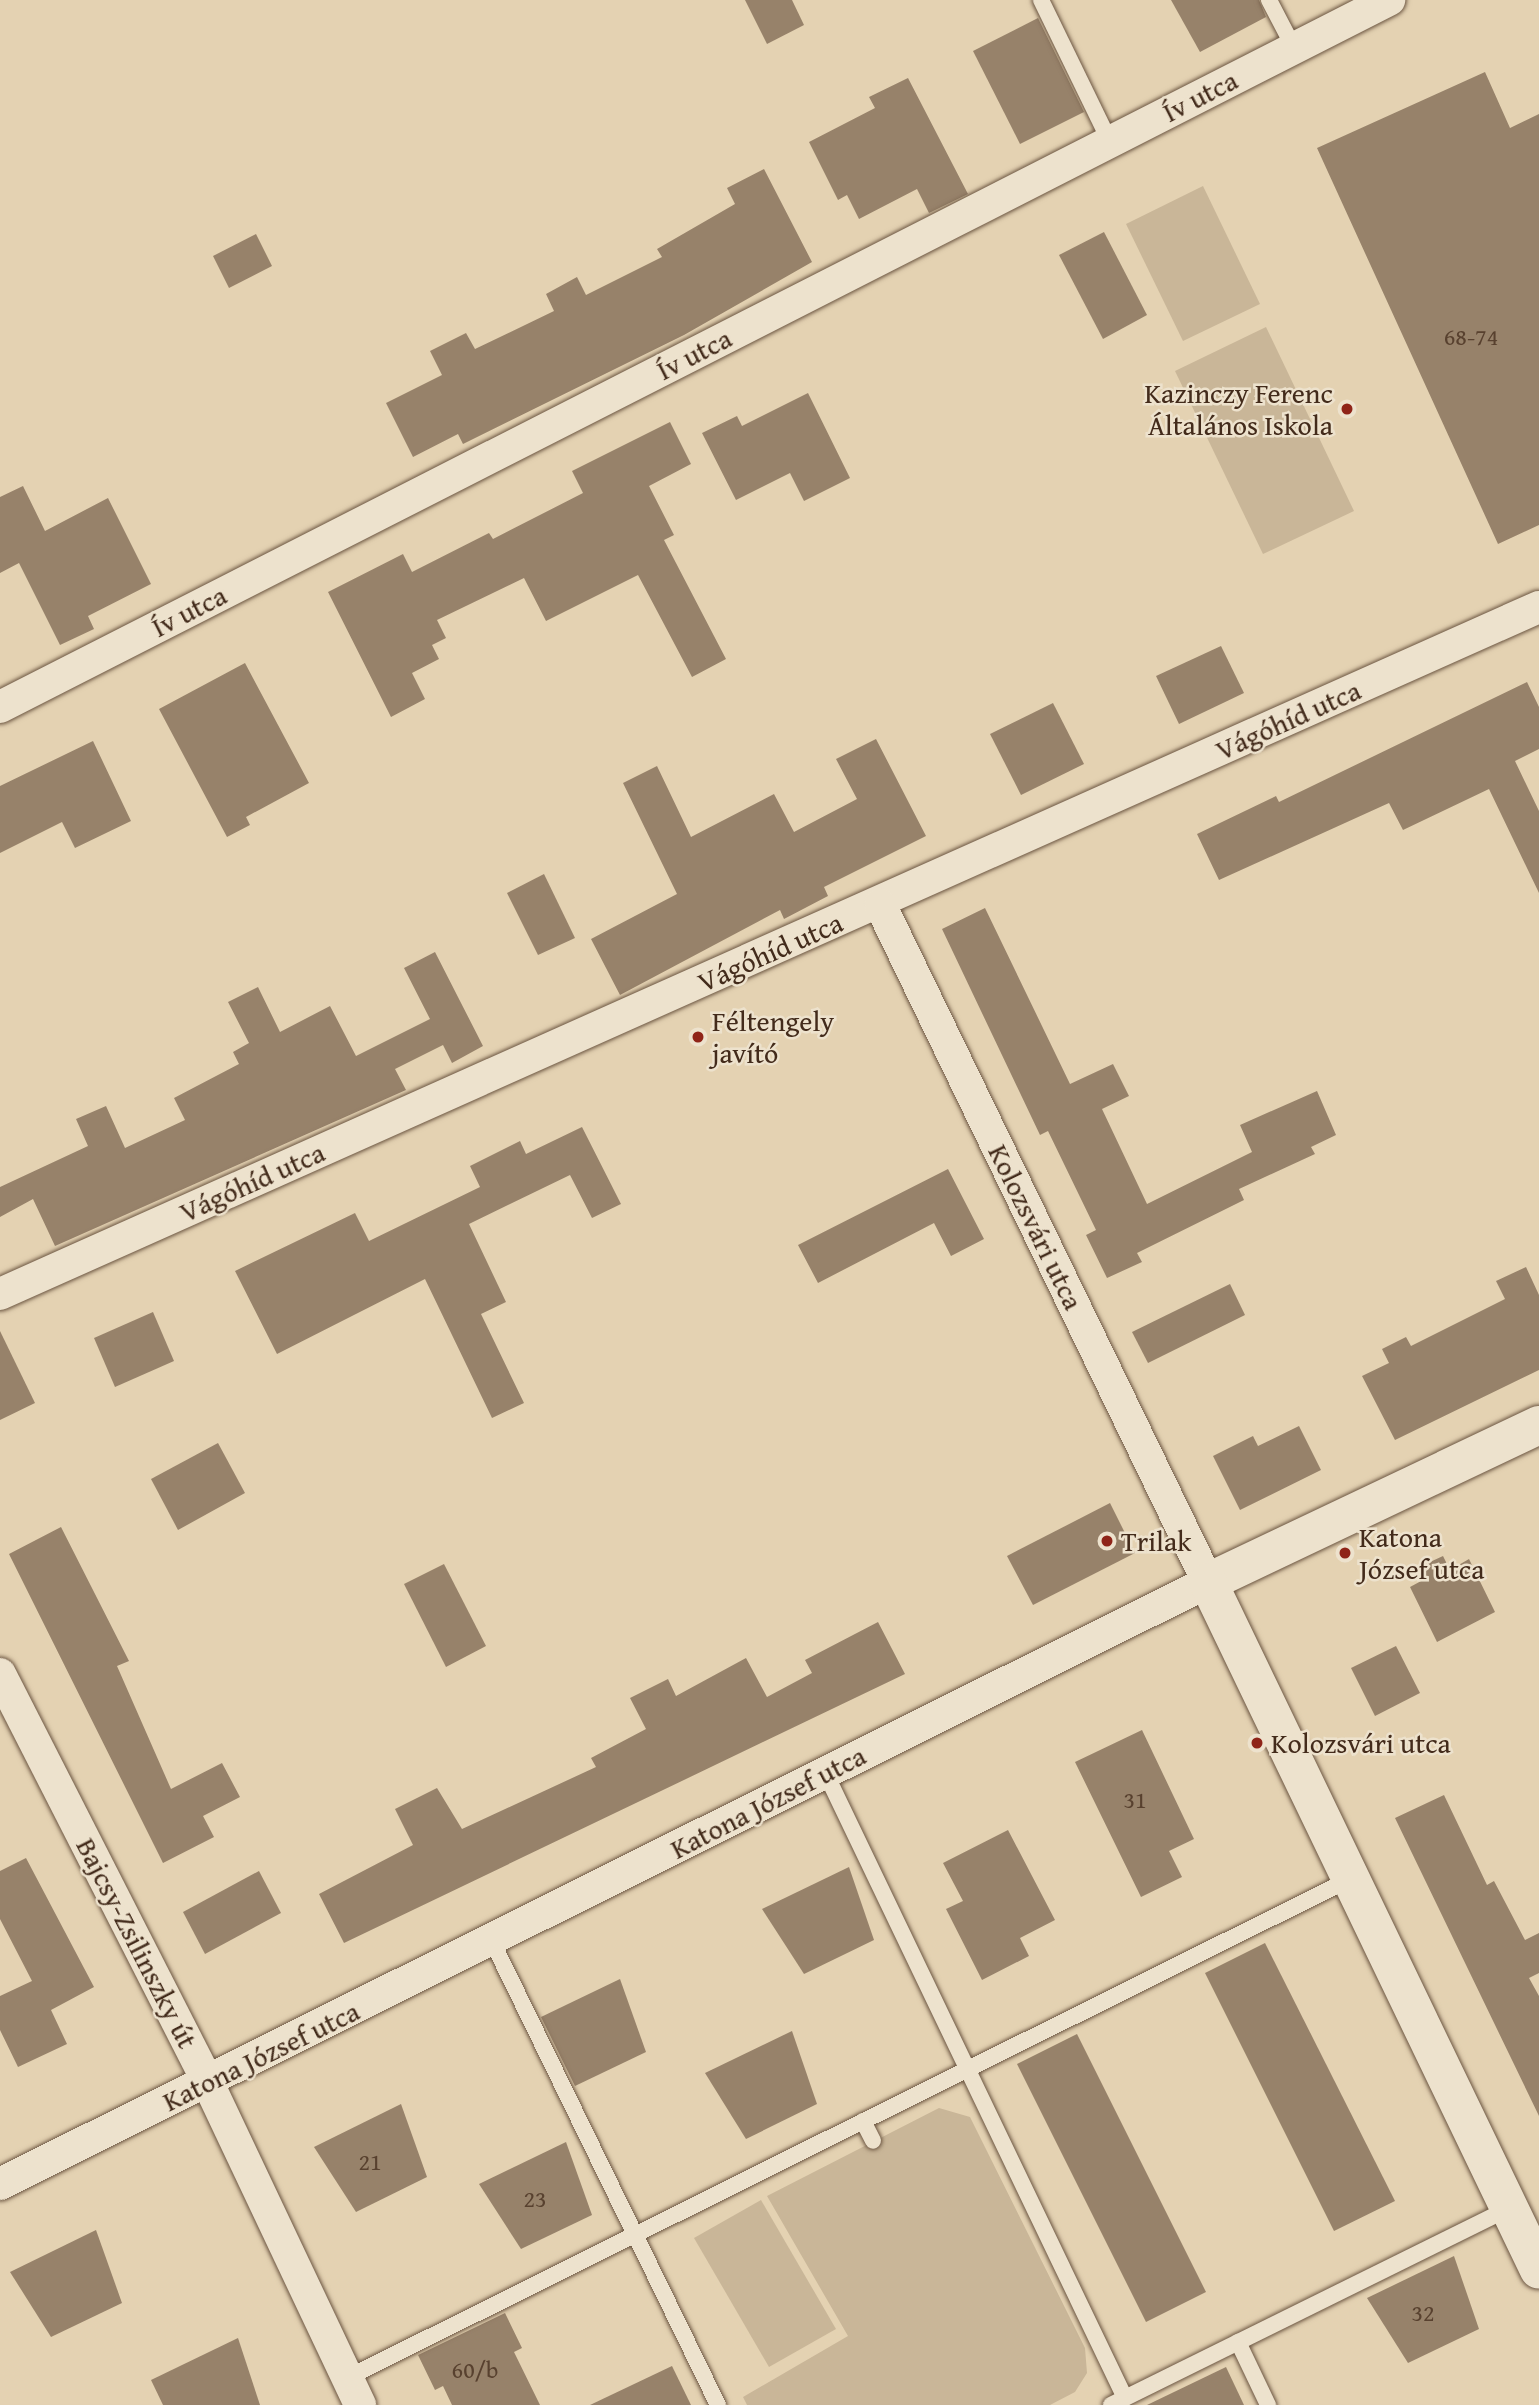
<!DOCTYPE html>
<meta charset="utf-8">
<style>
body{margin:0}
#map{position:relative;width:1539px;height:2405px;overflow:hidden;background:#e4d2b2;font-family:"Gentium Book Plus",serif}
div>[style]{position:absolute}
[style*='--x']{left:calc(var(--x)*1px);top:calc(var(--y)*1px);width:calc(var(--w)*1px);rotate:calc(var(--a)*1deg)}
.green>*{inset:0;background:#c9b698}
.building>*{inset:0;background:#97826a}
.roads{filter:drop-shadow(0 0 2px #6b5541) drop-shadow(0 0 2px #6b5541)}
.lane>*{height:16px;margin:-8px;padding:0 8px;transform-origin:8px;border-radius:8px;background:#ede2cd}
.street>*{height:32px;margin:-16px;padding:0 16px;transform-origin:16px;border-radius:16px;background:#ede2cd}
.secondary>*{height:38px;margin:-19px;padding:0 19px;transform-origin:19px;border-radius:19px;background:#ede2cd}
.dots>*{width:19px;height:19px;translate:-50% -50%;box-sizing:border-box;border:4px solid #ede2cd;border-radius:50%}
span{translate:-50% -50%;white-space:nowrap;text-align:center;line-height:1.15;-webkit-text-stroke:5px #ede2cd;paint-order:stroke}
.number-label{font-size:24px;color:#58412f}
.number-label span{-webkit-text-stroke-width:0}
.street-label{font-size:28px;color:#432b1b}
.poi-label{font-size:28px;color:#432b1b}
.right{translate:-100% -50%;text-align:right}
.left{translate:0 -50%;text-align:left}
</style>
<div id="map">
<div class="green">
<i style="clip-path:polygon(1203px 186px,1260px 304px,1183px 341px,1126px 224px)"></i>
<i style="clip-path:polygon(1266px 327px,1354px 511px,1263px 554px,1175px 371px)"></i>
<i style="clip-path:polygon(939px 2108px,970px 2117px,1085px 2348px,1087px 2373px,1075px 2392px,1050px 2405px,747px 2405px,743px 2397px,848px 2336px,767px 2196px)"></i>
<i style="clip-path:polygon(761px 2200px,836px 2329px,769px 2367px,694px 2238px)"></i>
</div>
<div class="building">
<i style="clip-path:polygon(745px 0,792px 0,804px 25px,767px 44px)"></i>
<i style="clip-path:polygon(1171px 0,1259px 0,1266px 17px,1200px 52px)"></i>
<i style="clip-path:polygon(1038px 18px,1084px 112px,1020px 144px,973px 51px)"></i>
<i style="clip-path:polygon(1485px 72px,1510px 128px,1539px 114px,1539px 525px,1498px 544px,1317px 148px)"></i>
<i style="clip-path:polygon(908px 78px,968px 194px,929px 213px,917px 189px,859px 219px,847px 195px,838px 200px,809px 142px,875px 108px,869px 97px)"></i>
<i style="clip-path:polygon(764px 169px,812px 262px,684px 335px,463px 444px,458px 434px,413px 457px,386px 403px,442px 375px,430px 351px,466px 333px,475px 349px,554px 311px,546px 294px,577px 277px,586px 295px,662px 257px,657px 249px,735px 204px,727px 188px)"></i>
<i style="clip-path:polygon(1104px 232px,1147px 315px,1103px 339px,1059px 255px)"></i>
<i style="clip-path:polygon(256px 234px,272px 266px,229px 288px,213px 256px)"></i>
<i style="clip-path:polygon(808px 393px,850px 478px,804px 501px,790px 473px,736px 500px,702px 433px,737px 416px,742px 426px)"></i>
<i style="clip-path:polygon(670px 422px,691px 464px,649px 486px,674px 535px,664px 540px,726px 659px,692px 677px,638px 575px,546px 621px,524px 578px,437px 620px,446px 638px,432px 645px,439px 659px,412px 673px,425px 699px,391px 717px,328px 592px,403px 554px,412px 572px,489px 533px,493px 539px,583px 493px,572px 471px)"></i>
<i style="clip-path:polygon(23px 486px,45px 531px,108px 498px,151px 584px,88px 616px,94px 629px,60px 645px,19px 563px,0 573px,0 497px)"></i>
<i style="clip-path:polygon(1221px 646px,1244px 693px,1179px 724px,1156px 676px)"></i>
<i style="clip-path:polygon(245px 663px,309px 783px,246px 817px,250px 825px,227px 837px,159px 709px)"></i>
<i style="clip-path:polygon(1527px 682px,1539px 707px,1539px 749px,1515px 761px,1539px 811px,1539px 893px,1489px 789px,1403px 830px,1389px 803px,1219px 880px,1197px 834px,1276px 796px,1279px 802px)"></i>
<i style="clip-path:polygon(1053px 703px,1084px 764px,1021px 795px,990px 734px)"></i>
<i style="clip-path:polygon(876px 739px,926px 836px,824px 887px,828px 896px,784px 919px,780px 910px,620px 995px,591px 939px,677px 894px,623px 783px,657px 766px,691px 837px,774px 794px,794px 832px,857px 799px,836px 759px)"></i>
<i style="clip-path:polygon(93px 741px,131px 821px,75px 848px,62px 822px,0 853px,0 786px)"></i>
<i style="clip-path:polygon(544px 874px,575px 938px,538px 955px,507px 893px)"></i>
<i style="clip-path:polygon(985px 908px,1070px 1084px,1113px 1064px,1129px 1096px,1102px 1109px,1147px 1204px,1252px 1152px,1240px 1125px,1317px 1091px,1336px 1135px,1311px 1147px,1315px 1154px,1239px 1189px,1244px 1200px,1137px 1253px,1142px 1262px,1107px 1278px,1086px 1235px,1096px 1230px,1048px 1131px,1040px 1135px,942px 929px)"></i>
<i style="clip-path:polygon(435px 952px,483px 1046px,452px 1063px,443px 1045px,395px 1069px,406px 1090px,55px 1246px,33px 1199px,0 1217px,0 1187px,88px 1146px,76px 1119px,106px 1106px,125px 1148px,185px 1120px,174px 1098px,239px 1064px,233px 1052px,249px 1043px,228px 1002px,258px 987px,280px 1032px,330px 1006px,356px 1056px,430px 1019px,404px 968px)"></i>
<i style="clip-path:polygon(582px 1127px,621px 1204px,592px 1218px,570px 1175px,469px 1224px,506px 1302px,481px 1314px,524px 1403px,492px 1418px,425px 1279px,277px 1354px,235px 1271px,355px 1213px,369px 1241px,480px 1187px,470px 1166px,520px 1141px,526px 1154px)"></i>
<i style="clip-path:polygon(948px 1169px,984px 1239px,951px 1256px,934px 1223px,818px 1283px,798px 1245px)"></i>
<i style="clip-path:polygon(1526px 1267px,1539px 1295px,1539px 1370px,1395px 1440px,1362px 1376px,1389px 1363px,1382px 1349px,1406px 1337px,1411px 1346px,1505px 1299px,1496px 1281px)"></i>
<i style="clip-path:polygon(1230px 1284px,1245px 1315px,1148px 1363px,1132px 1332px)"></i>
<i style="clip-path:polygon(153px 1312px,174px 1361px,115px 1387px,94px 1338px)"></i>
<i style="clip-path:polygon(0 1331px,35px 1403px,0 1420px)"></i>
<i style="clip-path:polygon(1299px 1426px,1321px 1470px,1240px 1510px,1213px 1456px,1253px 1436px,1258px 1446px)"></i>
<i style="clip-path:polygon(218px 1443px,245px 1493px,178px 1530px,151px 1479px)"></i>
<i style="clip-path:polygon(1110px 1503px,1135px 1553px,1033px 1605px,1007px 1556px)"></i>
<i style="clip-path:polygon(61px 1527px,129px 1661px,117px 1666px,171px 1789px,222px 1763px,240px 1797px,203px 1816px,214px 1837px,163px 1863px,9px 1554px)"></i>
<i style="clip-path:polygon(1443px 1556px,1450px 1570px,1469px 1559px,1495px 1612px,1437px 1642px,1410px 1587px,1423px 1580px,1417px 1568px)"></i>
<i style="clip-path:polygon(444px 1564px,486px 1646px,446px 1667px,404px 1584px)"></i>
<i style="clip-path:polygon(878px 1622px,905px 1674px,344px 1943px,319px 1894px,413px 1845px,395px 1809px,437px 1788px,462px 1829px,596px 1767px,591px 1758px,646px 1729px,630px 1698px,668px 1679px,676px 1696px,746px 1658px,767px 1697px,812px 1673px,805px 1660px)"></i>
<i style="clip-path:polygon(1396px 1646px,1420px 1693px,1375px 1716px,1351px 1668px)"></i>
<i style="clip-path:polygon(1142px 1730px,1194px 1839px,1169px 1851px,1182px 1877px,1141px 1897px,1075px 1762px)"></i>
<i style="clip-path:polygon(1444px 1795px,1487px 1885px,1494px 1881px,1525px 1940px,1539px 1933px,1539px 1973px,1529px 1978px,1539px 1996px,1539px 2116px,1395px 1818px)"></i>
<i style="clip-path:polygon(1008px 1830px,1055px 1920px,1020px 1938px,1029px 1956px,982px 1980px,946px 1909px,963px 1901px,943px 1863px)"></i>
<i style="clip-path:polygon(26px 1858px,94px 1987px,51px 2010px,67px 2044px,18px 2067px,0 2030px,0 1996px,32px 1981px,0 1919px,0 1871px)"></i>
<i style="clip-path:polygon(849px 1867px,874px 1940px,804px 1974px,762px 1909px)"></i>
<i style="clip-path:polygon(259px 1871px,281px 1913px,205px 1954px,183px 1912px)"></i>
<i style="clip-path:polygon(1265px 1943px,1395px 2201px,1334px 2231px,1205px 1973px)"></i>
<i style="clip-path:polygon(620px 1979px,646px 2052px,575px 2086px,541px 2017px)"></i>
<i style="clip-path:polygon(792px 2031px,817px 2104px,746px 2139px,705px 2073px)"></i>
<i style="clip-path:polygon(1077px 2034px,1206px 2292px,1146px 2322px,1017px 2064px)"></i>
<i style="clip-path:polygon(401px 2104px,427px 2177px,356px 2212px,314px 2147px)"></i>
<i style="clip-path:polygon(566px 2142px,592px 2215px,521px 2249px,479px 2184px)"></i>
<i style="clip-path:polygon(96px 2230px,122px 2303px,51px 2337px,10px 2272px)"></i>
<i style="clip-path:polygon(1454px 2256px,1479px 2329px,1408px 2363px,1367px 2298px)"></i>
<i style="clip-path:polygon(505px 2313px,522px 2348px,514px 2352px,540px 2405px,452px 2405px,443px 2386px,435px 2390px,418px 2355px)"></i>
<i style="clip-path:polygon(238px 2338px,260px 2405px,163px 2405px,151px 2380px)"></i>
<i style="clip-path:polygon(672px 2366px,691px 2405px,590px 2405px)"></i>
<i style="clip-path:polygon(1226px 2367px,1244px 2405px,1147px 2405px)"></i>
</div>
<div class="roads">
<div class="lane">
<i style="--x:1041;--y:0;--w:158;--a:64.1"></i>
<i style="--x:1269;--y:0;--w:54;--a:62.5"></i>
<i style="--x:826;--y:1774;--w:692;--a:64.4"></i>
<i style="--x:492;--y:1941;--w:516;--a:64.03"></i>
<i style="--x:863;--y:2121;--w:22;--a:63"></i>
<i style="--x:1238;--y:2342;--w:70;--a:64.5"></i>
<i style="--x:347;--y:2378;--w:1120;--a:-26.45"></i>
<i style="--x:1111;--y:2405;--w:444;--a:-26.3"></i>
</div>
<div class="street">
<i style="--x:0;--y:707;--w:1559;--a:-26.98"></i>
<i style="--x:0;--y:1294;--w:1685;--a:-24.06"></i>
<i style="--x:0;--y:1674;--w:459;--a:63"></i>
<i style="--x:208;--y:2083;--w:356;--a:64.7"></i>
<i style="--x:0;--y:2184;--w:1350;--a:-26.49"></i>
<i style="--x:1208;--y:1582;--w:753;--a:-115.82"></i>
</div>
<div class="secondary">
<i style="--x:1539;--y:1425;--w:366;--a:154.6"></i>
<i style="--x:1208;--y:1582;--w:763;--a:64.31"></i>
</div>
</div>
<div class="dots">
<i style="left:1347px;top:409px;background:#8f2418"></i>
<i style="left:698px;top:1037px;background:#8f2418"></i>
<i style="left:1107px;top:1541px;background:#8f2418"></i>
<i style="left:1345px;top:1553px;background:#8f2418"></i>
<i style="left:1257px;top:1743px;background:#8f2418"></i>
</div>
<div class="number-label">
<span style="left:1471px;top:337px">68-74</span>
<span style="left:1135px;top:1800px">31</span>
<span style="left:370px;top:2162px">21</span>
<span style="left:535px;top:2199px">23</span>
<span style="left:1423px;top:2313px">32</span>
<span style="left:475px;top:2370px">60/b</span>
</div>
<div class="street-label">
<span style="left:1200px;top:96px;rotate:-27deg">Ív utca</span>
<span style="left:694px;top:354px;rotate:-27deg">Ív utca</span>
<span style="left:189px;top:611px;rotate:-27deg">Ív utca</span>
<span style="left:1288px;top:720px;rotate:-24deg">Vágóhíd utca</span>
<span style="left:770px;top:952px;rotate:-24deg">Vágóhíd utca</span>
<span style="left:252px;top:1182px;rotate:-24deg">Vágóhíd utca</span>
<span style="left:1036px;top:1227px;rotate:64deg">Kolozsvári utca</span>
<span style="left:768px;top:1802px;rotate:-27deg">Katona József utca</span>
<span style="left:137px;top:1943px;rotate:63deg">Bajcsy-Zsilinszky út</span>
<span style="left:261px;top:2056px;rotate:-26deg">Katona József utca</span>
</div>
<div class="poi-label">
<span class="right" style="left:1333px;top:409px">Kazinczy Ferenc<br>Általános Iskola</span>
<span class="left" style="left:712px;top:1037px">Féltengely<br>javító</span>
<span class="left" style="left:1359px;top:1553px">Katona<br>József utca</span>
<span class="left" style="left:1121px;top:1541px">Trilak</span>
<span class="left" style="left:1271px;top:1743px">Kolozsvári utca</span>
</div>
</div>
